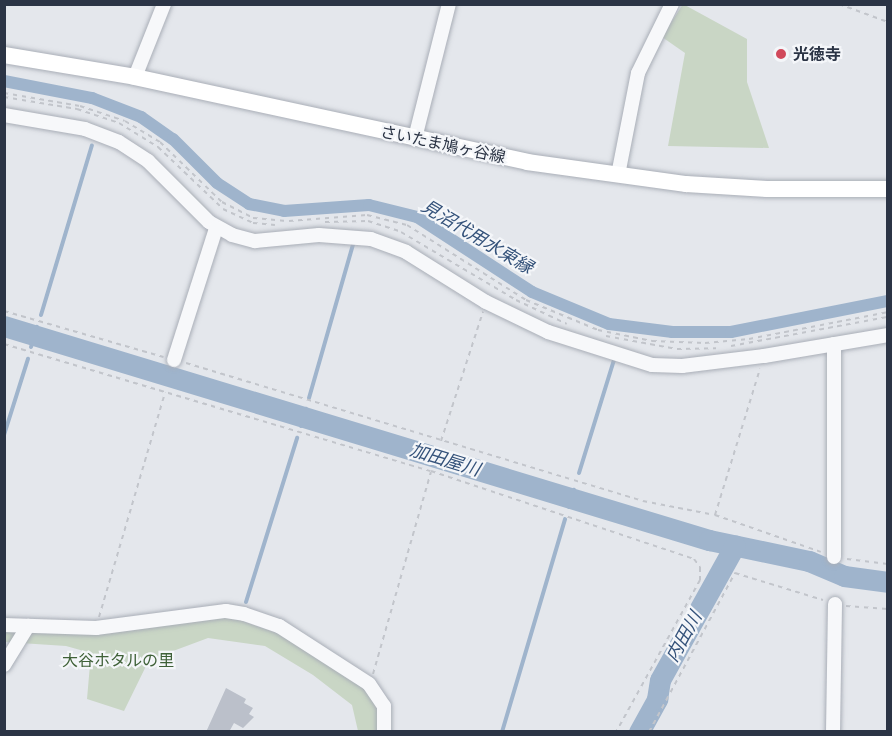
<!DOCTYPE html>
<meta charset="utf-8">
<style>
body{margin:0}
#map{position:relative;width:892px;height:736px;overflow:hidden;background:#e4e7ec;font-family:Inter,"Noto Sans JP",sans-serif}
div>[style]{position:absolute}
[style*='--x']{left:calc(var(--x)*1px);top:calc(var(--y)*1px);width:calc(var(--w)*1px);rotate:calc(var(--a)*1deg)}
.green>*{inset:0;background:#c9d6c5}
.stream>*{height:4px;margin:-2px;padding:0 2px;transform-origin:2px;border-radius:2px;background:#9fb4cc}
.canal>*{height:12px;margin:-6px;padding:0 6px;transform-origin:6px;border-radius:6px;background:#9fb4cc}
.river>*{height:21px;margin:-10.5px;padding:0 10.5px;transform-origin:10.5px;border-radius:10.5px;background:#9fb4cc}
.building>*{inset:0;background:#bbc0ca}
.path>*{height:2px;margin-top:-1px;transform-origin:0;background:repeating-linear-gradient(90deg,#c2c5cb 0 4.5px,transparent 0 9px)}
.roads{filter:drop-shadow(0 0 2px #a9aeb7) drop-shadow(0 0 2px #a9aeb7)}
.minor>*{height:14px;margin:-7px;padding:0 7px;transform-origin:7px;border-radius:7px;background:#f7f8fa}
.major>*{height:16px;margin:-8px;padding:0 8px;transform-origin:8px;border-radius:8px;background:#fff}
.dots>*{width:16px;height:16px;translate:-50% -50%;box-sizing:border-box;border:3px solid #f4f6f9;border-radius:50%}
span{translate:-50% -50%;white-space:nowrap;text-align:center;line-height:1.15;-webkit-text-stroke:4.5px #f4f6f9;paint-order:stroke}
.poi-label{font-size:16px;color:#2b3445;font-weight:700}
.left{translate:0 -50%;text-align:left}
.street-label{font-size:16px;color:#2b3445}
.park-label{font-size:16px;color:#3f6138}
.water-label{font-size:18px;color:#34527a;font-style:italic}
.frame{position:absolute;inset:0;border:6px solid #2b3445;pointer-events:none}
</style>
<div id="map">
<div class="green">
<i style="clip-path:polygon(683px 4px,747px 39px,747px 82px,769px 148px,668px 146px,685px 53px,662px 37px)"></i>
<i style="clip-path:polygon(228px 616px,288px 637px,360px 686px,376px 700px,381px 714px,377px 731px,358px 731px,352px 705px,313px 675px,265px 646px,208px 638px,149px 660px,124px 711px,87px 699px,91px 653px,66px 646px,5px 642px,5px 631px)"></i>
</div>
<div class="stream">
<i style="--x:41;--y:315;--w:177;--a:-73.3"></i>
<i style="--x:31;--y:347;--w:21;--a:-73"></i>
<i style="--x:309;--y:398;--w:159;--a:-74"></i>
<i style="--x:301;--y:426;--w:18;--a:-74"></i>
<i style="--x:4;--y:435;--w:80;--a:-72.5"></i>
<i style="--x:579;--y:473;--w:118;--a:-72.8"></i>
<i style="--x:569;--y:507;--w:18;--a:-74"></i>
<i style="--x:246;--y:602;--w:172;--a:-72.7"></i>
<i style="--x:502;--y:732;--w:222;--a:-73.5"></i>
</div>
<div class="canal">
<i style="--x:4;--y:81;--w:90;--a:10.9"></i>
<i style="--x:92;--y:98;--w:53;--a:21.2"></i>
<i style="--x:141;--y:117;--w:39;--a:35"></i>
<i style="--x:173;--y:139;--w:62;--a:45"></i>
<i style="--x:217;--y:183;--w:38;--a:33"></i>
<i style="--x:249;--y:204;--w:36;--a:11"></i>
<i style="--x:284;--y:211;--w:85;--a:-4"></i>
<i style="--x:369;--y:205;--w:49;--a:14"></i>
<i style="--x:417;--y:217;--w:137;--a:33.1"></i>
<i style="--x:532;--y:292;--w:83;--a:22.6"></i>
<i style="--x:609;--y:324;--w:64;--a:7.2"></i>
<i style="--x:672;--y:332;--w:59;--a:0"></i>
<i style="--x:731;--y:332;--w:160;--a:-11.2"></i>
</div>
<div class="river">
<i style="--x:4;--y:326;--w:737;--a:16.89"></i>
<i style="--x:709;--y:540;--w:102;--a:11.9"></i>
<i style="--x:809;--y:561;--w:38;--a:23"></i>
<i style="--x:844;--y:576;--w:44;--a:7.8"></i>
<i style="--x:639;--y:732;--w:38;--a:-61"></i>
<i style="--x:657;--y:699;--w:19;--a:-81"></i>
<i style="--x:660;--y:680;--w:154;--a:-60.9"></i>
</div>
<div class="building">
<i style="clip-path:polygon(226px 688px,246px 699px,244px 703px,253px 708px,249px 714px,254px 717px,243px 728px,234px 723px,229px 732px,206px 732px)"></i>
</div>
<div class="path">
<i style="--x:839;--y:4;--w:52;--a:20.2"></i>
<i style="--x:4;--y:93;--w:77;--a:9.7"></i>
<i style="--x:80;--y:106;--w:47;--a:18.4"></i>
<i style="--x:125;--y:121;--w:41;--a:31"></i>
<i style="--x:160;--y:142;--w:86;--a:44.1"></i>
<i style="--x:222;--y:202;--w:35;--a:27"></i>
<i style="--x:253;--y:218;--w:36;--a:5"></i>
<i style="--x:289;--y:221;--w:78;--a:-4.4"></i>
<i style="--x:367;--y:215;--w:41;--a:14"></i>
<i style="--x:407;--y:225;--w:141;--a:32.2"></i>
<i style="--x:526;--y:300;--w:78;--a:22.6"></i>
<i style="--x:598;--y:330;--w:55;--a:11.5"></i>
<i style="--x:652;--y:341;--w:53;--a:2.2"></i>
<i style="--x:705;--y:343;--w:44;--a:-5.2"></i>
<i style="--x:749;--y:339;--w:142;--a:-11"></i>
<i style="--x:4;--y:97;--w:74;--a:9.3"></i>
<i style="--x:77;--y:109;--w:44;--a:18.4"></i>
<i style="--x:119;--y:123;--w:46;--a:31.6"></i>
<i style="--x:158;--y:147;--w:90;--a:43.6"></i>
<i style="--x:223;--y:209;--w:33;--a:25"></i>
<i style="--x:253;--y:223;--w:22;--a:5"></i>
<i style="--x:325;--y:222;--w:43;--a:-1.3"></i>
<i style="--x:368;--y:221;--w:35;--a:18"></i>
<i style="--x:401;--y:232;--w:134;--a:30.6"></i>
<i style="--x:516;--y:300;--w:56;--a:25.2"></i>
<i style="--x:4;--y:311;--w:166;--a:16.1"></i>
<i style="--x:606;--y:336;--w:72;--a:10.4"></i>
<i style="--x:677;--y:349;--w:39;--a:-1"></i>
<i style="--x:4;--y:344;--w:445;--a:16.6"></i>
<i style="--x:431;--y:471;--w:277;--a:18.5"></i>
<i style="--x:694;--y:559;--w:10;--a:53"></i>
<i style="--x:700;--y:567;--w:13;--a:90"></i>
<i style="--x:700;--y:580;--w:174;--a:118.9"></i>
<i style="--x:731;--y:346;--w:160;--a:-10.5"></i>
<i style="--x:186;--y:363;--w:477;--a:16.8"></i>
<i style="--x:643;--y:501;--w:73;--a:11"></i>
<i style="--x:715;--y:515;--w:112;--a:19.2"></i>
<i style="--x:441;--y:441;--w:136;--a:-72"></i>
<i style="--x:715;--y:515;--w:153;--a:-72.9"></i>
<i style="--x:847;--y:559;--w:41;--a:7"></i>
<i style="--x:846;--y:606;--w:42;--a:4.1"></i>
<i style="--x:99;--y:617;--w:234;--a:-73.6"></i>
<i style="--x:373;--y:674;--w:210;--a:-74"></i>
<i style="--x:649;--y:732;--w:181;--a:-61.6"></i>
<i style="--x:735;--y:573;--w:92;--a:17.1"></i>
</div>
<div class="roads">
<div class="minor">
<i style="--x:135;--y:77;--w:79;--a:-68.3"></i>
<i style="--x:4;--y:115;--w:82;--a:9.8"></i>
<i style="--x:85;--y:129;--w:36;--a:21"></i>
<i style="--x:119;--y:142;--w:35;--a:33"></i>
<i style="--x:148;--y:161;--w:86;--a:45"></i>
<i style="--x:209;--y:222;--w:26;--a:29"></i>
<i style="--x:232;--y:235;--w:24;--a:15"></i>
<i style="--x:255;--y:241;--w:64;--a:-5.4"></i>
<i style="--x:319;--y:235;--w:52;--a:4.4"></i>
<i style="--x:371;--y:239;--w:37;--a:20"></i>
<i style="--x:406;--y:252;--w:94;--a:32"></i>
<i style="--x:486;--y:302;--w:69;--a:25.8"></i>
<i style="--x:548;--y:332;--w:109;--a:17.6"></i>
<i style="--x:652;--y:365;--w:30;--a:2"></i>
<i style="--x:682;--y:366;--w:83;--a:-7"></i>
<i style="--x:764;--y:356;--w:126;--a:-9.6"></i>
<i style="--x:415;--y:138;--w:138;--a:-75.8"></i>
<i style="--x:618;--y:175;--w:104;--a:-78.9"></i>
<i style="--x:638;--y:73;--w:77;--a:-63.8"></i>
<i style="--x:834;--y:344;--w:213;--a:90"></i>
<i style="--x:174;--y:360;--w:139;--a:-72.3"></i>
<i style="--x:4;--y:625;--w:92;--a:1.9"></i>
<i style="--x:96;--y:628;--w:131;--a:-7.5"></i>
<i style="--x:226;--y:611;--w:18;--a:9"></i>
<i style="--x:244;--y:614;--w:37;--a:19"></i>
<i style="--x:279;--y:626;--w:107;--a:32.8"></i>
<i style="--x:369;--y:684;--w:27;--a:56"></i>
<i style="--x:384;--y:706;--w:26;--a:90"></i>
<i style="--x:4;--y:665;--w:46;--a:-58.4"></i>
<i style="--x:833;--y:732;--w:128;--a:-89.1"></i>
</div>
<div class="major">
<i style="--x:4;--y:55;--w:133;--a:9.5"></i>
<i style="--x:135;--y:77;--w:401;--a:12.2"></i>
<i style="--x:527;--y:162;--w:161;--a:7.9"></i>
<i style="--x:686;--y:184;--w:81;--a:3.5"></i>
<i style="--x:767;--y:189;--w:121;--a:0"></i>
</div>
</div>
<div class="dots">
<i style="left:781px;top:54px;background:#d1495b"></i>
</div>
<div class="poi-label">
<span class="left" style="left:793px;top:54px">光徳寺</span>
</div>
<div class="street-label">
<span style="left:443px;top:144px;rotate:12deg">さいたま鳩ヶ谷線</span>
</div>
<div class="park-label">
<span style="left:118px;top:660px">大谷ホタルの里</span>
</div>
<div class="water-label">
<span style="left:477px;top:237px;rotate:31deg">見沼代用水東縁</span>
<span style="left:445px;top:460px;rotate:17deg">加田屋川</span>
<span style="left:684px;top:637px;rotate:-61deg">内田川</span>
</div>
<div class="frame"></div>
</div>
